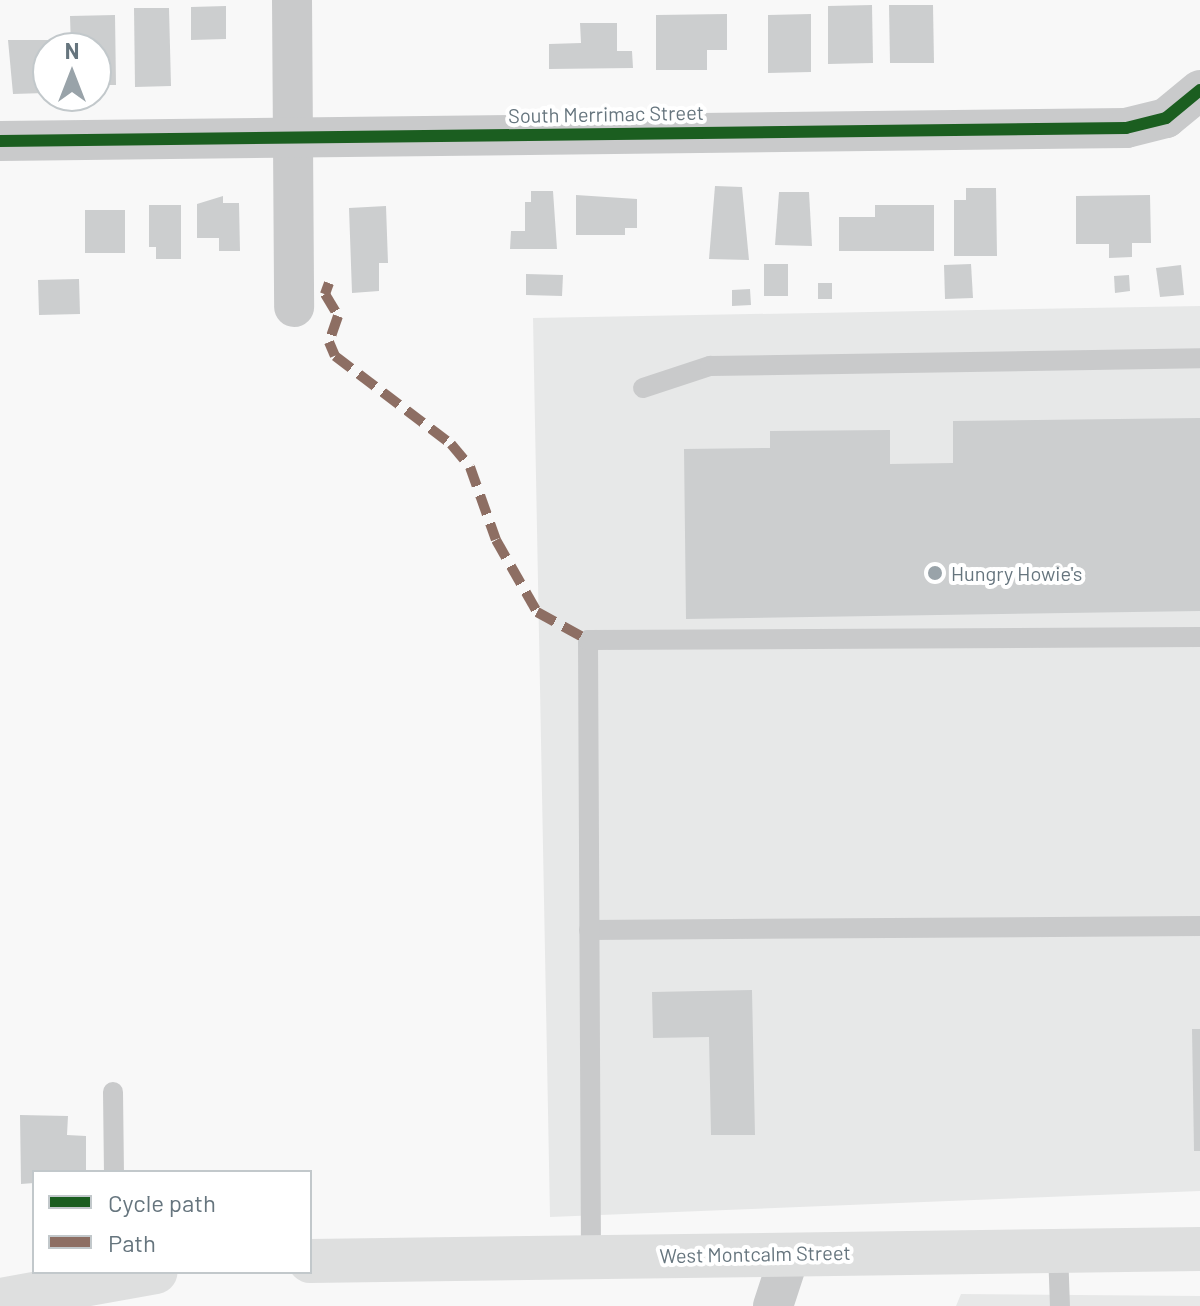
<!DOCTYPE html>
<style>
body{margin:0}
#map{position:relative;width:1200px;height:1306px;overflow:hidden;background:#f8f8f8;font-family:Barlow,sans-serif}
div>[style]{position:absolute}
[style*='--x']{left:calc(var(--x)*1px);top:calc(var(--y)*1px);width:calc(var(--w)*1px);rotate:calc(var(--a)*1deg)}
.built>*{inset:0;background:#e7e8e8}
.building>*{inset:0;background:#cccecf}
.service>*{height:20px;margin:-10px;padding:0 10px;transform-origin:10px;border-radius:10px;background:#c9cacb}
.minor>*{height:40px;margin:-20px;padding:0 20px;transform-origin:20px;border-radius:20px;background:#c9cacb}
.secondary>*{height:44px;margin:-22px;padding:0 22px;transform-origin:22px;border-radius:22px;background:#dedfdf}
.quiet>*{height:10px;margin-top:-5px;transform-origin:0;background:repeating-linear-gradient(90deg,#8d6e63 0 20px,transparent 0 30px)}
.cycleway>*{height:12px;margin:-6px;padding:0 6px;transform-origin:6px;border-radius:6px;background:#1b5e20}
.dots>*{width:22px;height:22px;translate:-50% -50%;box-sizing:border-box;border:4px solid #fff;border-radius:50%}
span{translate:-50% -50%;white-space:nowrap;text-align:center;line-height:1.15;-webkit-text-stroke:8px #fff;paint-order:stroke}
.street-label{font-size:20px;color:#66757e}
.poi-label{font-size:20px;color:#66757e}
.left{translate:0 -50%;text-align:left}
.legend{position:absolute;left:32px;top:1170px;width:280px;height:104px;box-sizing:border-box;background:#fff;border:2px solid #c2c8cb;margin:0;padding:10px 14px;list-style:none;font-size:24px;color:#66757e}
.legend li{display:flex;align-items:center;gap:16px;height:40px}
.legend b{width:40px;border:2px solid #c2c8cb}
.north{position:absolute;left:32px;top:32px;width:80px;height:80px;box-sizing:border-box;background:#fff;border:2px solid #c2c8cb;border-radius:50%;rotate:0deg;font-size:22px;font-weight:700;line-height:32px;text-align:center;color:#66757e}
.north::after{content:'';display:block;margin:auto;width:28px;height:36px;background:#99a3a9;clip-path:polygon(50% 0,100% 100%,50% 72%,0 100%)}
</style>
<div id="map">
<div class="built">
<i style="clip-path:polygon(1200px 306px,1200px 1191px,550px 1217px,533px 318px)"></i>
<i style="clip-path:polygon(961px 1294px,1200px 1296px,1200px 1306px,956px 1306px)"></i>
</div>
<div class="building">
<i style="clip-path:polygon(872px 5px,873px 63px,828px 64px,828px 6px)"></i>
<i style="clip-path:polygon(889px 5px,933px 5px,934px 63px,890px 63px)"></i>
<i style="clip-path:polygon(226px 6px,226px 39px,191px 40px,191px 7px)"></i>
<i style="clip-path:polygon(134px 8px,169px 8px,171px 86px,135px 87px)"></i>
<i style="clip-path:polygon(727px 14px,727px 50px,707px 50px,707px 70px,656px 70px,656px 15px)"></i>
<i style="clip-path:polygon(811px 14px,811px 72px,768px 73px,768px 15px)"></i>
<i style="clip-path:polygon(115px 15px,116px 85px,99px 85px,96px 93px,96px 48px,71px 48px,70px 16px)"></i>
<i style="clip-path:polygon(580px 23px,617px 23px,617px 51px,632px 51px,633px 68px,549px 69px,549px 44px,581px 43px)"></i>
<i style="clip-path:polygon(8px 40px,50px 40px,45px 93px,13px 94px)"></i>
<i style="clip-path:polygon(715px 186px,742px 187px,749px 260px,709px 259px)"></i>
<i style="clip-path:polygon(966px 188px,996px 188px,997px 256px,954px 256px,954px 200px,966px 200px)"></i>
<i style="clip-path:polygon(531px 191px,553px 191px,557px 249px,510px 249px,511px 231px,525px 231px,525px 202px,531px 202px)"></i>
<i style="clip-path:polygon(779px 192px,809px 192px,812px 246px,775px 245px)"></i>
<i style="clip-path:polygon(576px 195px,637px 199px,637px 228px,625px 228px,625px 235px,576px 235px)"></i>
<i style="clip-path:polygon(1150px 195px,1151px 243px,1132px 243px,1132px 257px,1109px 258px,1109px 244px,1076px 244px,1076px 196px)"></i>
<i style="clip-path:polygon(223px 196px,223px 203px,239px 203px,240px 251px,219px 251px,219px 238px,197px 238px,197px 204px)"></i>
<i style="clip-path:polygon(149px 205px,181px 205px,181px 259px,156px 259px,156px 247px,149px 247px)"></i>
<i style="clip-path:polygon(875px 205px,934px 205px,934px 251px,839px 251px,839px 217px,875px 217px)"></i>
<i style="clip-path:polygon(386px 206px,388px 263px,379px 263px,379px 291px,352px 293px,349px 208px)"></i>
<i style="clip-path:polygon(85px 210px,125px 210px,125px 253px,85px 253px)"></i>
<i style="clip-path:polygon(764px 264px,788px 264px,788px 296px,764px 296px)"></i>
<i style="clip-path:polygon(971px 264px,973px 298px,945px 299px,944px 265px)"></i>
<i style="clip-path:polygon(1181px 265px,1184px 295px,1160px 297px,1156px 268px)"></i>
<i style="clip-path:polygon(526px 274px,563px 275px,562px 296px,526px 295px)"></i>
<i style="clip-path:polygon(1129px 275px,1130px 291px,1115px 293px,1114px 276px)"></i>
<i style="clip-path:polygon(79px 279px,80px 314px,39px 315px,38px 280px)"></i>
<i style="clip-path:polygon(818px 283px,832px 283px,832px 299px,818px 299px)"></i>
<i style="clip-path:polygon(750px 289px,751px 305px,732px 306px,732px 290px)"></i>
<i style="clip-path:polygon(1200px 418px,1200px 611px,686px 619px,684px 449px,770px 448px,770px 431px,890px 430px,890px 464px,953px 463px,953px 421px)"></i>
<i style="clip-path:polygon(752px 990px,755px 1135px,711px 1135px,709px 1037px,653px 1038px,652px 992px)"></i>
<i style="clip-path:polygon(1192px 1029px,1200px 1029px,1200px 1151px,1194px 1151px)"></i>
<i style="clip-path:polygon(20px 1115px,68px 1116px,67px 1135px,86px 1136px,86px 1172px,34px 1172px,34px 1183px,21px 1184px)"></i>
</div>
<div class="service">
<i style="--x:643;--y:388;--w:71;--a:-18.2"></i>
<i style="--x:710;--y:366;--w:490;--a:-0.9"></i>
<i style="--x:589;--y:930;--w:611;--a:-0.38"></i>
<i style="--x:113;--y:1092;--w:80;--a:89.3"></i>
<i style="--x:1058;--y:1250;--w:56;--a:88"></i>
<i style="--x:591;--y:1256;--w:616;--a:-90.28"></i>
<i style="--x:588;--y:640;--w:612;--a:-0.28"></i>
</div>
<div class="minor">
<i style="--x:292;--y:0;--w:307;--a:89.6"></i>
<i style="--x:0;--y:141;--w:1126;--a:-0.66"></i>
<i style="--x:1126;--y:128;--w:41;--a:-14"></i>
<i style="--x:1166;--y:118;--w:44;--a:-39.5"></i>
<i style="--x:773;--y:1306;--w:55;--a:-71.9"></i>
</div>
<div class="secondary">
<i style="--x:310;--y:1261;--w:890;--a:-0.77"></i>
<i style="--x:0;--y:1300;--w:158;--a:-10.2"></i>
</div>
<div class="quiet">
<i style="--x:329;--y:283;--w:12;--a:110"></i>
<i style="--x:325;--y:294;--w:26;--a:59"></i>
<i style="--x:338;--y:316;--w:28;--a:109"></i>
<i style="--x:329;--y:342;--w:15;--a:67"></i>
<i style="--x:335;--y:356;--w:146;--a:37.2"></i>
<i style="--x:451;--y:444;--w:30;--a:50"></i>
<i style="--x:470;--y:467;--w:77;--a:70.4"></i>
<i style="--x:496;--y:540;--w:83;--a:60.3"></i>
<i style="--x:537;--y:612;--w:58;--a:28.8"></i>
</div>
<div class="cycleway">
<i style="--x:0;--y:141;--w:1126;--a:-0.66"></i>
<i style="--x:1126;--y:128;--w:41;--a:-14"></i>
<i style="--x:1166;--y:118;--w:44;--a:-39.5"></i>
</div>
<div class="dots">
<i style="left:935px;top:573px;background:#99a3a9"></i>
</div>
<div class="street-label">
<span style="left:606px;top:114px;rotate:-1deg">South Merrimac Street</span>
<span style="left:755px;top:1254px;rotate:-1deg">West Montcalm Street</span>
</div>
<div class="poi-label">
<span class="left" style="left:951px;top:573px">Hungry Howie's</span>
</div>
<ul class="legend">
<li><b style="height:10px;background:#1b5e20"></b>Cycle path</li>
<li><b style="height:10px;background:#8d6e63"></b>Path</li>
</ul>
<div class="north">N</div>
</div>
